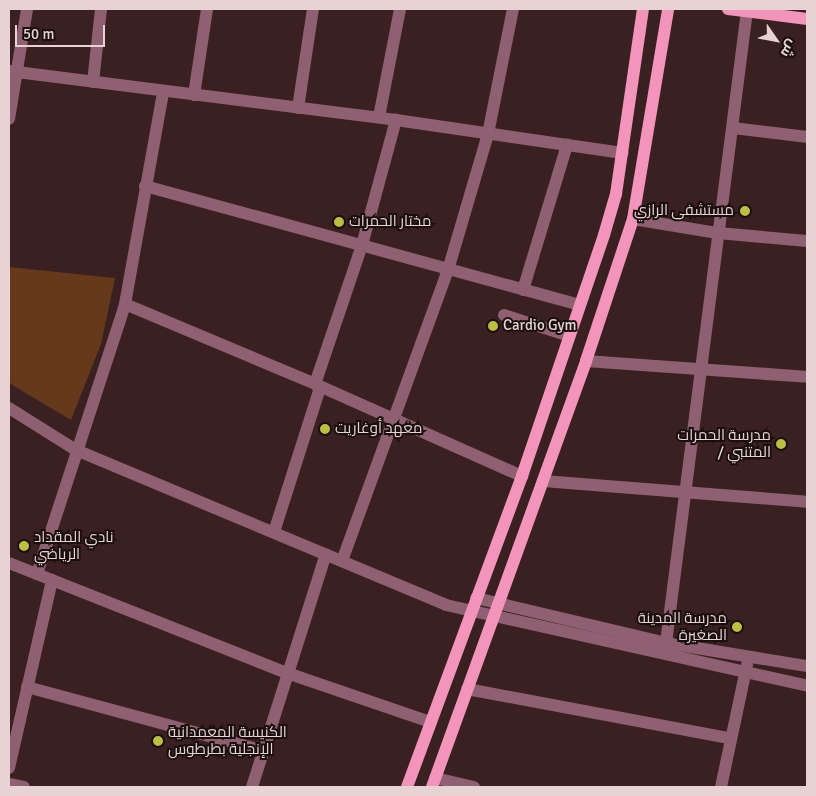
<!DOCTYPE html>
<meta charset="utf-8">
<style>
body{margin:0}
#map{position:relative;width:816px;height:796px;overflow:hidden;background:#3b2022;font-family:Signika,Cairo,sans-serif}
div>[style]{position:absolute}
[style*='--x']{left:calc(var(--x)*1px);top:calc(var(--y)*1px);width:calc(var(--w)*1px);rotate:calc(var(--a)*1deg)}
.green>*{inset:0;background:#64391c}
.minor>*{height:12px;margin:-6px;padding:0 6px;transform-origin:6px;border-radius:6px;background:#8e6071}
.major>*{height:12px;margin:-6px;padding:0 6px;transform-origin:6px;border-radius:6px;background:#f394ba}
.dots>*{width:14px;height:14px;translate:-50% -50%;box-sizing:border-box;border:2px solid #1a0e0f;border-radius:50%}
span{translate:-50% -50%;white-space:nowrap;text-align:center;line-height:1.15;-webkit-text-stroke:4px #1a0e0f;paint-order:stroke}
.poi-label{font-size:15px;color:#e7d3d4}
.right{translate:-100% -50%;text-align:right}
.left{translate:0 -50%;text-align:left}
.frame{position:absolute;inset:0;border:10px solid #e7d3d4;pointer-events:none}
.north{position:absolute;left:751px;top:15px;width:50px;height:50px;-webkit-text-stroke:4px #1a0e0f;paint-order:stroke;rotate:123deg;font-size:14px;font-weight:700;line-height:20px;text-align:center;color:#e7d3d4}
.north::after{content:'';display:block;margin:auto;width:18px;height:22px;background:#e7d3d4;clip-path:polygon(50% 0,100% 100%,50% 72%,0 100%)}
.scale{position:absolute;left:15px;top:25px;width:90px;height:22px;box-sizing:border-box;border:2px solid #e7d3d4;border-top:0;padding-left:6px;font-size:15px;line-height:18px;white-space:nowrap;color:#e7d3d4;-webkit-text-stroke:4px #1a0e0f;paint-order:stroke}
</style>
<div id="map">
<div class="green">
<i style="clip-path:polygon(9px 267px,115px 278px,101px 344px,71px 420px,9px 383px)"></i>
</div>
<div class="minor">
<i style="--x:9;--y:71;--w:390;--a:7.2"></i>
<i style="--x:396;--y:120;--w:229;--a:8.3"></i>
<i style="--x:93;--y:82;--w:73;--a:-83.7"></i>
<i style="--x:194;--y:95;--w:87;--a:-81.4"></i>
<i style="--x:298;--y:108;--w:100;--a:-81.4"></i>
<i style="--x:379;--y:117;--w:110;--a:-79"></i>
<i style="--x:9;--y:119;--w:111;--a:-80.7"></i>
<i style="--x:733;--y:128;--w:75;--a:6.9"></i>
<i style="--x:145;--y:186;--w:450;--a:15.3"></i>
<i style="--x:633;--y:219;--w:86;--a:9.4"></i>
<i style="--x:718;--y:233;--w:89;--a:5.1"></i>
<i style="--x:523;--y:290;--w:152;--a:-73.1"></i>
<i style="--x:125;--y:304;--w:206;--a:22.8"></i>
<i style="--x:315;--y:384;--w:227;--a:24"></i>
<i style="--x:504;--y:315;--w:68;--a:17.9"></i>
<i style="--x:586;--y:361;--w:222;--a:4.1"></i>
<i style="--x:315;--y:384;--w:147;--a:-71.3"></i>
<i style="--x:362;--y:245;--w:130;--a:-74.8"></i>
<i style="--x:9;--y:408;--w:79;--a:32.1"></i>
<i style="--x:76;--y:450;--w:401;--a:22.7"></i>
<i style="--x:446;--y:605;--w:370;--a:12.6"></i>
<i style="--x:543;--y:481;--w:265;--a:4.5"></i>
<i style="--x:274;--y:532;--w:151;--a:-72.3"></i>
<i style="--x:342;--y:561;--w:310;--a:-70"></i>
<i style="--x:448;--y:270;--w:142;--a:-73.6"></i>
<i style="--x:488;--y:134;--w:127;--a:-78.7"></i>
<i style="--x:9;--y:563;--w:299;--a:21.6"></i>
<i style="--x:287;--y:673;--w:151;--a:18.9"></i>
<i style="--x:37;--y:574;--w:284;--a:-71.9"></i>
<i style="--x:125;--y:304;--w:215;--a:-79.8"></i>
<i style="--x:476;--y:598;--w:195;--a:13.3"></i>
<i style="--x:666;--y:643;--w:143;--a:9.3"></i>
<i style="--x:666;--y:643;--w:637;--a:-82.7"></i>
<i style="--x:27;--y:687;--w:246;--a:15.1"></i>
<i style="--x:467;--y:689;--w:268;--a:10.6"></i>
<i style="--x:9;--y:768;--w:193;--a:-77.1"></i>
<i style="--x:435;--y:778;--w:40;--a:13"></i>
<i style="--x:9;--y:784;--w:15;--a:11"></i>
<i style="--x:252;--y:787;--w:244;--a:-72.4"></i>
<i style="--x:721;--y:787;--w:125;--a:-78"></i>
</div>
<div class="major">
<i style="--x:728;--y:9;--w:80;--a:7.2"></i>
<i style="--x:407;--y:787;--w:332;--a:-69.7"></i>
<i style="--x:522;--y:476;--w:255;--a:-71.2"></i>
<i style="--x:604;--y:235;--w:43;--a:-73.7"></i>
<i style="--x:616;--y:194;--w:187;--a:-81.7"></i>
<i style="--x:432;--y:787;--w:453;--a:-70.1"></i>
<i style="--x:586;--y:361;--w:150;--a:-71.7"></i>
<i style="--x:633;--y:219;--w:213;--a:-80.5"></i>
</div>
<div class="dots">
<i style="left:745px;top:211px;background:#bcbf44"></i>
<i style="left:339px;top:222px;background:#bcbf44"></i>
<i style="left:493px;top:326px;background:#bcbf44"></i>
<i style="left:325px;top:429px;background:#bcbf44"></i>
<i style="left:781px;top:444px;background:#bcbf44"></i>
<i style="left:24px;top:546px;background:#bcbf44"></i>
<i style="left:737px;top:627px;background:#bcbf44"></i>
<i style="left:158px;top:741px;background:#bcbf44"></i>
</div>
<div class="poi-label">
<span class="right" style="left:734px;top:211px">مستشفى الرازي</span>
<span class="left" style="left:349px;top:222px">مختار الحمرات</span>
<span class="left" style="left:503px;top:326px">Cardio Gym</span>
<span class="left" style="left:335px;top:429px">معهد أوغاريت</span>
<span class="right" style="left:771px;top:444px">مدرسة الحمرات<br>/ المتنبي</span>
<span class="left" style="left:34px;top:546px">نادي المقداد<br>الرياضي</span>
<span class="right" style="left:727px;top:627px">مدرسة المدينة<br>الصغيرة</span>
<span class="left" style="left:168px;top:741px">الكنيسة المعمدانية<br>الإنجلية بطرطوس</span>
</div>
<div class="frame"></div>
<div class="north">ش</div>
<div class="scale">50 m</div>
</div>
